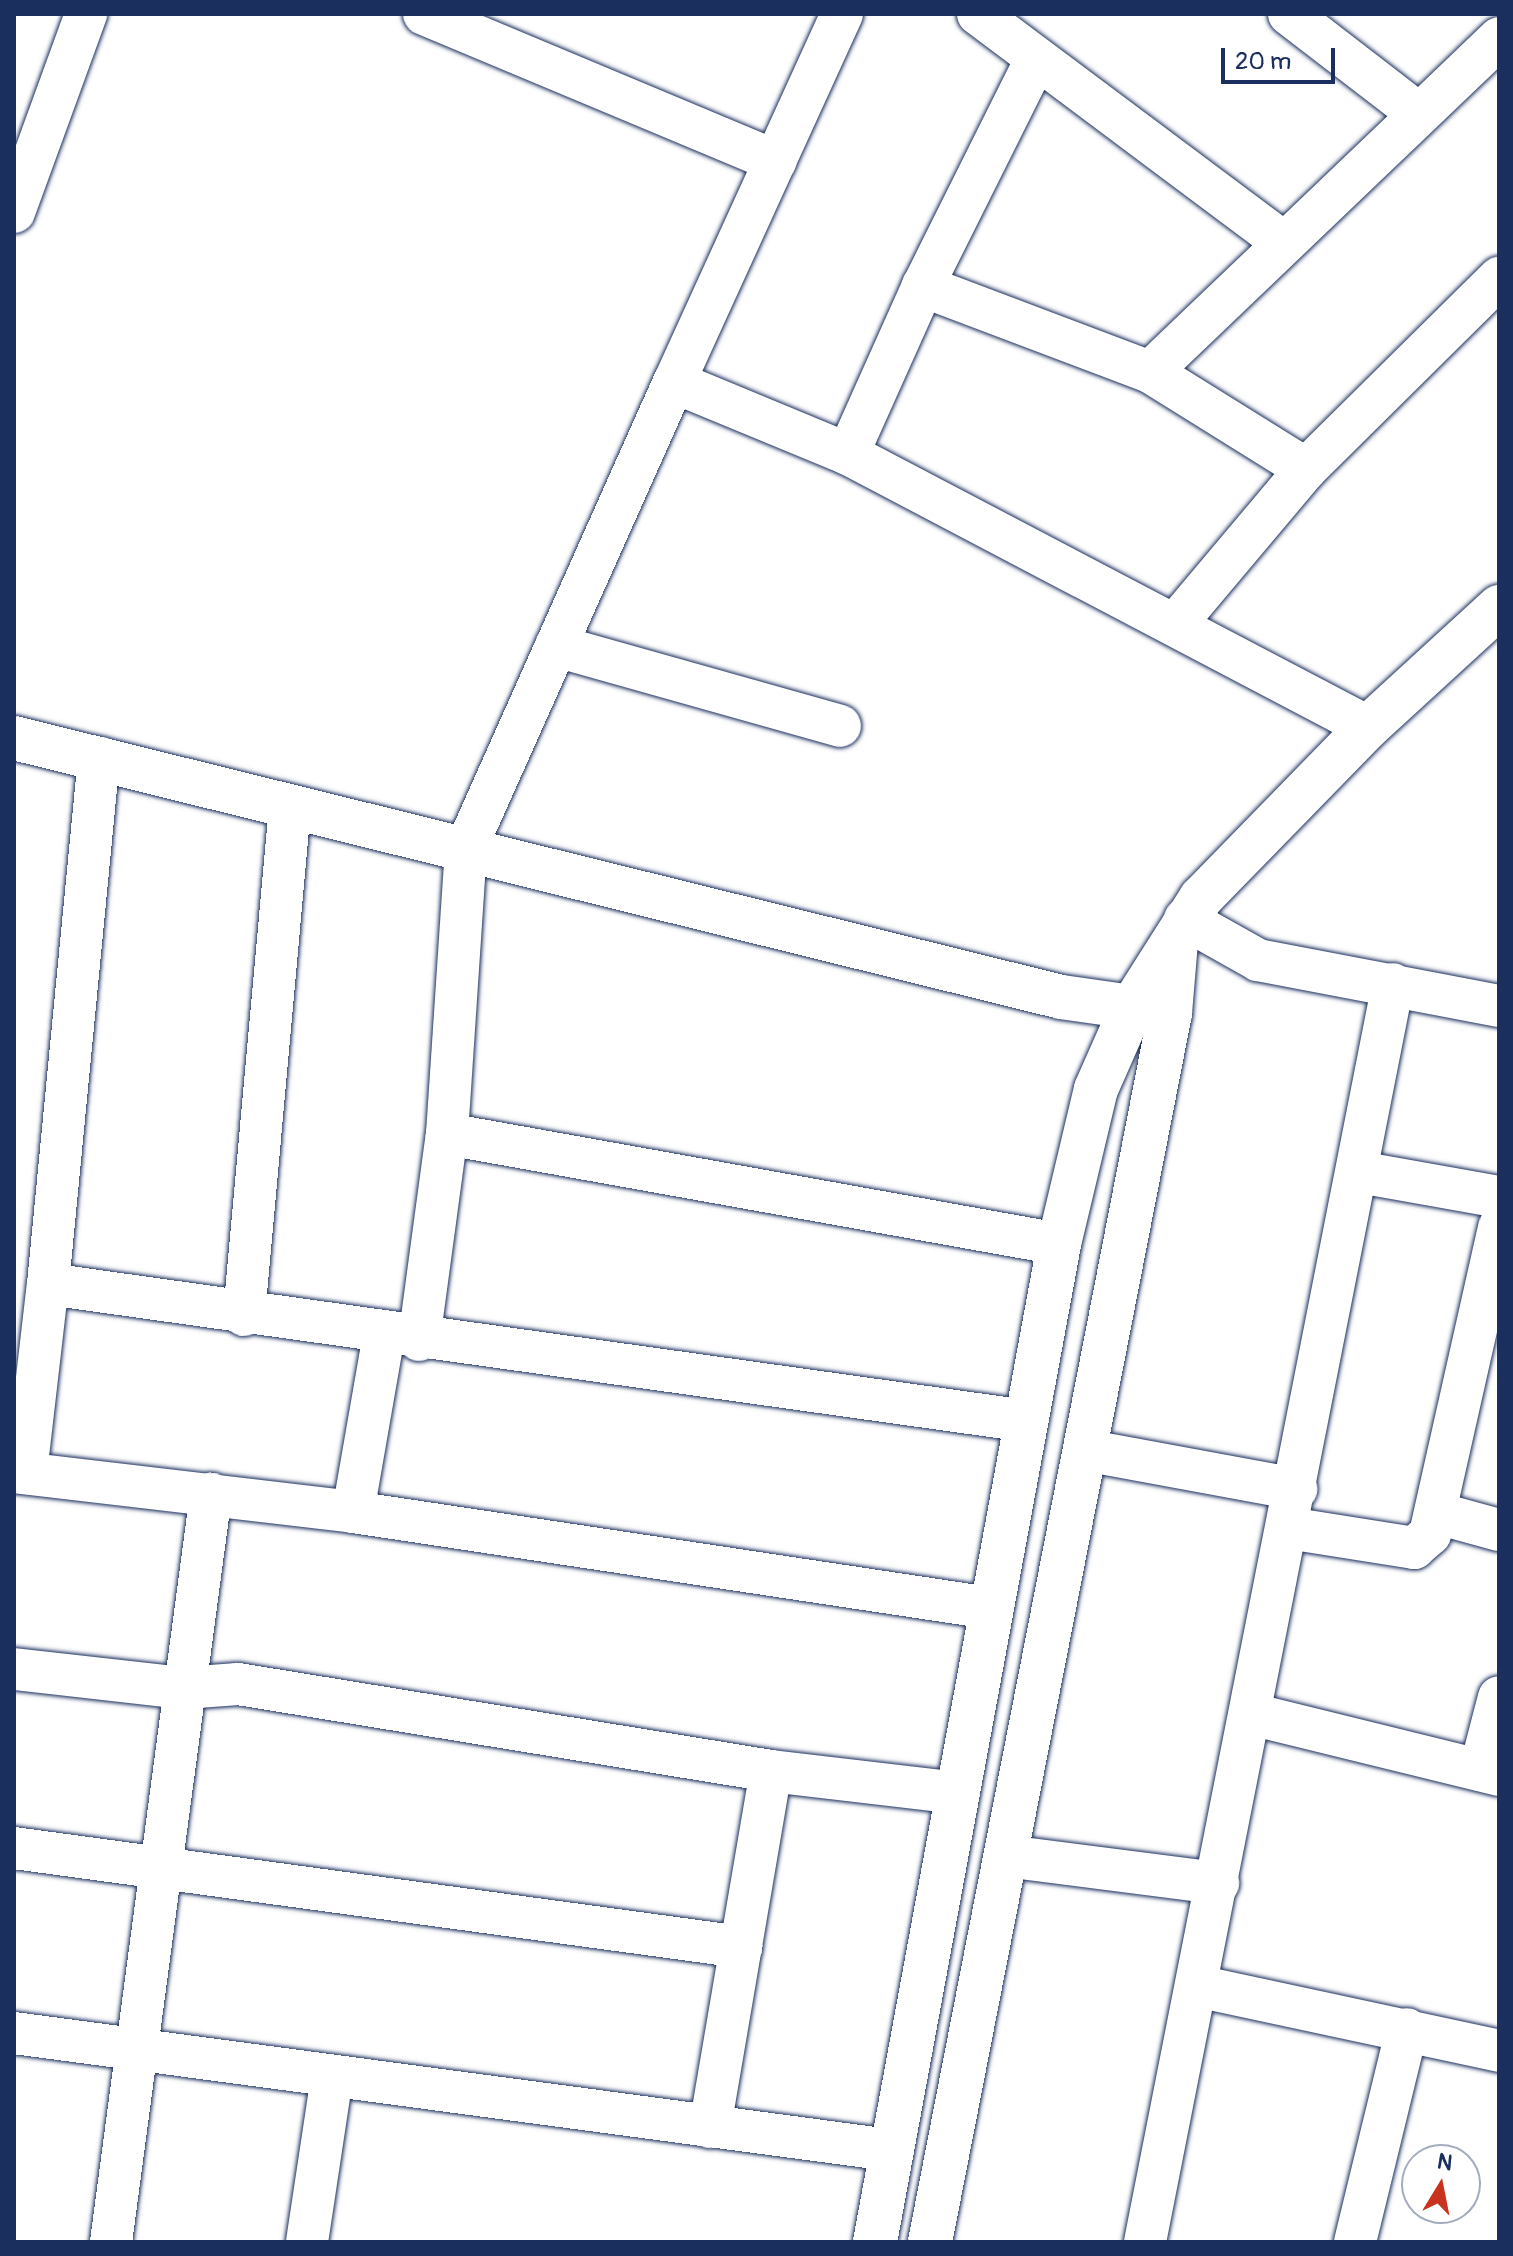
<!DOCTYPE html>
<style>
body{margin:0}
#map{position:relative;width:1513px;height:2256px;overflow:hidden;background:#fff;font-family:Pangolin,sans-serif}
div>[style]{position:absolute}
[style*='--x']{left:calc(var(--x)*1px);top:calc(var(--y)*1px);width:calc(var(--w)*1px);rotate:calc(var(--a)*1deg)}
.roads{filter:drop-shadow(0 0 2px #1b2f5e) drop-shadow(0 0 2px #1b2f5e)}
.minor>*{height:42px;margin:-21px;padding:0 21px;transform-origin:21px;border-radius:21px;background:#fff}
.tertiary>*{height:44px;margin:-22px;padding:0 22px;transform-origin:22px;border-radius:22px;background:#fff}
span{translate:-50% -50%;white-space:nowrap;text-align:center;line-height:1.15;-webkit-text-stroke:6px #fff;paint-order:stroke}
.frame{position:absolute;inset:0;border:16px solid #1b2f5e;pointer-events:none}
.north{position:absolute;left:1401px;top:2144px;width:80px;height:80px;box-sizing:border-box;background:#fff;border:2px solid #a4acbf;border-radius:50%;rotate:10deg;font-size:22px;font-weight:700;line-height:32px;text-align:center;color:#1b2f5e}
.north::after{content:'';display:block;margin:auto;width:28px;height:36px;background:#c8321e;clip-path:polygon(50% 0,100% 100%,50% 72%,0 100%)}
.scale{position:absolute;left:1221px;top:48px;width:114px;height:36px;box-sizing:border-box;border:4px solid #1b2f5e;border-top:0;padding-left:10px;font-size:24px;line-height:28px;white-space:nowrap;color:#1b2f5e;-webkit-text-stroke:6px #fff;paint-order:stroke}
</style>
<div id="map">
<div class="roads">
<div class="minor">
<i style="--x:424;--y:14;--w:381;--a:22.7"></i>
<i style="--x:842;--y:14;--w:405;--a:114.5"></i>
<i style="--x:674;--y:382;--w:188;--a:22.5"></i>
<i style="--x:978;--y:14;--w:382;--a:36.8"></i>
<i style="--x:1289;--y:14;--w:164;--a:37.6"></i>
<i style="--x:14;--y:212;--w:211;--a:-70"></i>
<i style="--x:923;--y:286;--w:251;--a:-63.5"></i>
<i style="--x:1150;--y:372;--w:483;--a:-43.7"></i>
<i style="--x:674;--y:382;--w:510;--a:114.05"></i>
<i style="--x:466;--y:848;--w:287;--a:93.8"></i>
<i style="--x:447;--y:1134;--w:622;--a:10.19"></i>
<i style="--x:1306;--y:469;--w:184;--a:-148.1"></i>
<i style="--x:1150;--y:372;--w:243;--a:-159.3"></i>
<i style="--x:923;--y:286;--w:184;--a:114.1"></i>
<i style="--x:848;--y:454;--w:587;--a:27.7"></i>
<i style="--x:1178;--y:621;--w:199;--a:-49.9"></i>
<i style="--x:1306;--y:469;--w:272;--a:-44.7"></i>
<i style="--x:556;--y:646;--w:295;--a:15.7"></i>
<i style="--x:1185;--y:919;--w:84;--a:29.3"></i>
<i style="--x:1258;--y:960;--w:245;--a:10.8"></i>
<i style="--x:1359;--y:1172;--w:142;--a:10.1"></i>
<i style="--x:48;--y:1284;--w:529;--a:-84.47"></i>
<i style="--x:244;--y:1315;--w:510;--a:-84.83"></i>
<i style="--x:419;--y:1340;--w:208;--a:-82.3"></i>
<i style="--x:1084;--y:1450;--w:216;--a:10.4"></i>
<i style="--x:14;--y:1472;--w:341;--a:6.7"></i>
<i style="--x:353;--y:1512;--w:644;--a:8.57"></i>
<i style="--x:26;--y:1473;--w:190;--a:-83.4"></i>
<i style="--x:48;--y:1284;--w:988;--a:7.97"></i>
<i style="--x:353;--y:1512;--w:180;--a:-80.1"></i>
<i style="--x:1437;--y:1513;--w:64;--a:15.3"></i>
<i style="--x:1288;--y:1528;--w:128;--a:9"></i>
<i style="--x:1414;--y:1548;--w:21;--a:-41"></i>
<i style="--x:1430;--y:1534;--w:315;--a:-77.3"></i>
<i style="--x:14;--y:1669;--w:171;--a:6.4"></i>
<i style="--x:184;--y:1688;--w:54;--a:-4.2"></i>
<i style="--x:238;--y:1684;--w:540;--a:9.27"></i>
<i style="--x:771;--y:1771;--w:188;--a:6.7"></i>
<i style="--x:1251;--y:1714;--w:255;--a:13.8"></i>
<i style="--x:1480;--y:1770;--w:75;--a:-75.4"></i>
<i style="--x:14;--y:1848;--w:734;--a:7.75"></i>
<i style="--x:1006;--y:1856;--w:214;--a:7.3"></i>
<i style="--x:1197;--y:1986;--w:309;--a:12.1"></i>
<i style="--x:14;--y:2033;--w:884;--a:7.61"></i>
<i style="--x:710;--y:2127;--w:361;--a:-80.3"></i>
<i style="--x:111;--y:2242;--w:755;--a:-82.39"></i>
<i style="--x:307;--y:2242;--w:168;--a:-81.4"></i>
<i style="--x:1145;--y:2242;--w:1282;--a:-78.85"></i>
<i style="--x:1355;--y:2242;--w:219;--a:-76.3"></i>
</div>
<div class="tertiary">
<i style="--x:14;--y:738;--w:1079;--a:13.89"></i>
<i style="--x:1061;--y:997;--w:99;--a:8.1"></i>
<i style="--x:875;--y:2242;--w:1015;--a:-79.55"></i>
<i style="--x:1059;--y:1244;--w:159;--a:-76.6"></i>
<i style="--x:1096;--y:1089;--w:92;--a:-66.2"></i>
<i style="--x:1133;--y:1005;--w:127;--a:-57.6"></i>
<i style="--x:1201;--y:898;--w:239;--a:-45.7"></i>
<i style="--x:1368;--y:727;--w:178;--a:-42.5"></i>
<i style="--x:930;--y:2242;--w:1252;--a:-78.95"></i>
<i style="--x:1170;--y:1013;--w:72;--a:-85.2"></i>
</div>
</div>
<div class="frame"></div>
<div class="north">N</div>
<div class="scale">20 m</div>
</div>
